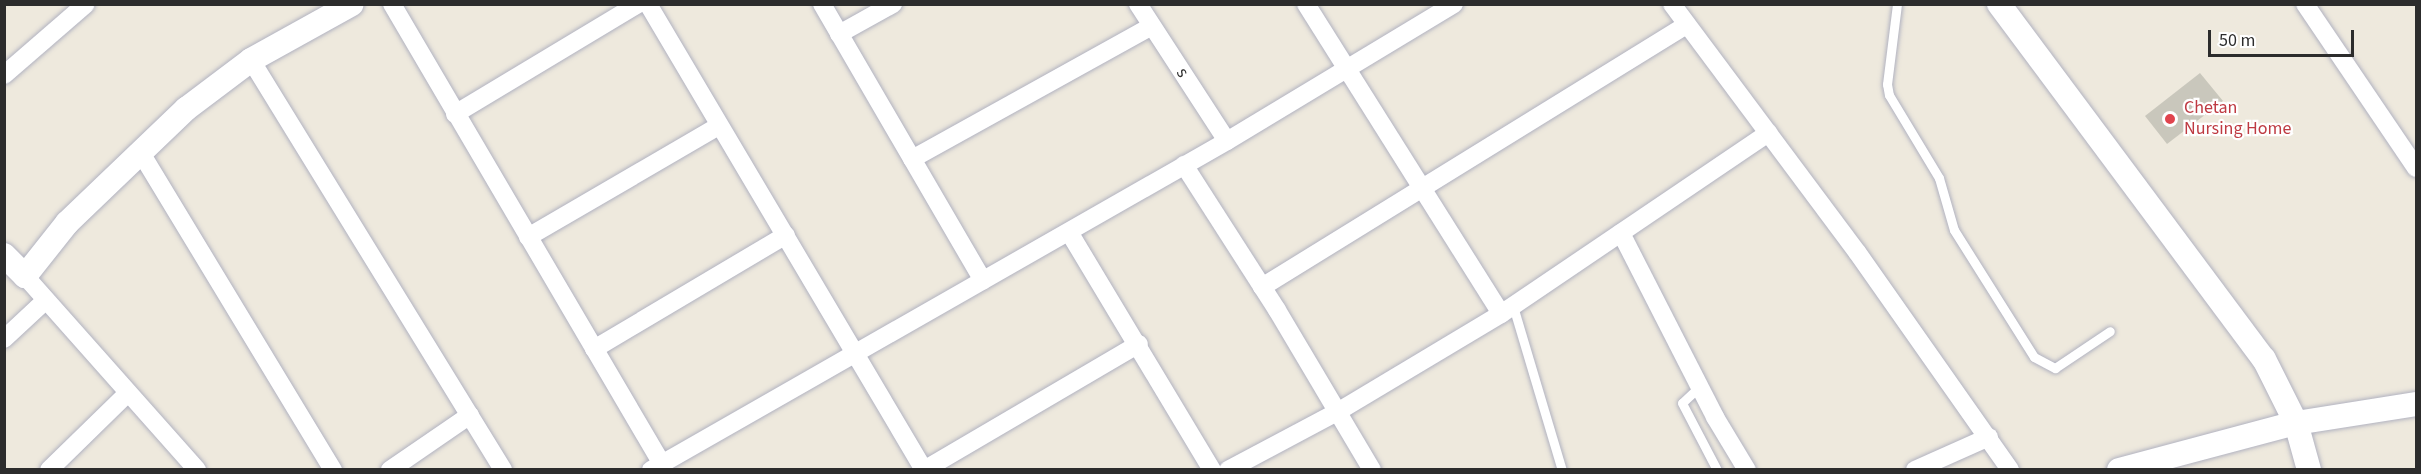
<!DOCTYPE html>
<style>
body{margin:0}
#map{position:relative;width:2421px;height:474px;overflow:hidden;background:#eee9dd;font-family:"Source Sans 3",sans-serif}
div>[style]{position:absolute}
[style*='--x']{left:calc(var(--x)*1px);top:calc(var(--y)*1px);width:calc(var(--w)*1px);rotate:calc(var(--a)*1deg)}
.building>*{inset:0;background:#c9c7bc}
.roads{filter:drop-shadow(0 0 2px #b1b2c0) drop-shadow(0 0 2px #b1b2c0)}
.lane>*{height:9px;margin:-4.5px;padding:0 4.5px;transform-origin:4.5px;border-radius:4.5px;background:#fff}
.street>*{height:18px;margin:-9px;padding:0 9px;transform-origin:9px;border-radius:9px;background:#fff}
.secondary>*{height:24px;margin:-12px;padding:0 12px;transform-origin:12px;border-radius:12px;background:#fff}
.dots>*{width:16px;height:16px;translate:-50% -50%;box-sizing:border-box;border:3px solid #fff;border-radius:50%}
span{translate:-50% -50%;white-space:nowrap;text-align:center;line-height:1.15;-webkit-text-stroke:4.5px #fff;paint-order:stroke}
.street-label{font-size:18px;color:#2c2c2c}
.health-label{font-size:18px;color:#be3a42}
.left{translate:0 -50%;text-align:left}
.frame{position:absolute;inset:0;border:6px solid #2c2c2c;pointer-events:none}
.scale{position:absolute;left:2208px;top:30px;width:146px;height:27px;box-sizing:border-box;border:3px solid #2c2c2c;border-top:0;padding-left:8px;font-size:18px;line-height:21px;white-space:nowrap;color:#2c2c2c;-webkit-text-stroke:4px #fff;paint-order:stroke}
</style>
<div id="map">
<div class="building">
<i style="clip-path:polygon(2200px 73px,2223px 101px,2167px 144px,2145px 116px)"></i>
</div>
<div class="roads">
<div class="lane">
<i style="--x:1897;--y:4;--w:81;--a:97.1"></i>
<i style="--x:1887;--y:84;--w:11;--a:80"></i>
<i style="--x:1889;--y:95;--w:97;--a:58.9"></i>
<i style="--x:1939;--y:178;--w:54;--a:73.9"></i>
<i style="--x:1954;--y:230;--w:150;--a:57.8"></i>
<i style="--x:2034;--y:357;--w:24;--a:28"></i>
<i style="--x:2055;--y:368;--w:66;--a:-33.9"></i>
<i style="--x:1513;--y:306;--w:171;--a:73.4"></i>
<i style="--x:1699;--y:387;--w:23;--a:137"></i>
<i style="--x:1682;--y:403;--w:76;--a:62.4"></i>
</div>
<div class="street">
<i style="--x:392;--y:4;--w:533;--a:59.59"></i>
<i style="--x:648;--y:4;--w:542;--a:59.36"></i>
<i style="--x:822;--y:4;--w:320;--a:59.8"></i>
<i style="--x:1138;--y:4;--w:163;--a:57"></i>
<i style="--x:1306;--y:4;--w:366;--a:57.8"></i>
<i style="--x:1501;--y:314;--w:323;--a:-34.1"></i>
<i style="--x:1672;--y:4;--w:309;--a:53.3"></i>
<i style="--x:1857;--y:252;--w:266;--a:54.9"></i>
<i style="--x:2305;--y:4;--w:198;--a:55.9"></i>
<i style="--x:839;--y:34;--w:62;--a:-29.1"></i>
<i style="--x:251;--y:60;--w:481;--a:58.4"></i>
<i style="--x:4;--y:75;--w:108;--a:-40.9"></i>
<i style="--x:455;--y:114;--w:214;--a:-31"></i>
<i style="--x:141;--y:153;--w:371;--a:58.8"></i>
<i style="--x:912;--y:159;--w:274;--a:-29"></i>
<i style="--x:1184;--y:165;--w:172;--a:57.3"></i>
<i style="--x:1277;--y:310;--w:186;--a:59.3"></i>
<i style="--x:1069;--y:232;--w:278;--a:59"></i>
<i style="--x:1621;--y:233;--w:207;--a:62.9"></i>
<i style="--x:1715;--y:417;--w:62;--a:58.9"></i>
<i style="--x:528;--y:237;--w:221;--a:-30.2"></i>
<i style="--x:25;--y:276;--w:259;--a:48.4"></i>
<i style="--x:1262;--y:287;--w:499;--a:-31.7"></i>
<i style="--x:4;--y:339;--w:57;--a:-42.9"></i>
<i style="--x:594;--y:349;--w:223;--a:-30.7"></i>
<i style="--x:49;--y:470;--w:110;--a:-44.3"></i>
<i style="--x:390;--y:470;--w:97;--a:-34.5"></i>
<i style="--x:651;--y:470;--w:663;--a:-29.73"></i>
<i style="--x:1227;--y:141;--w:265;--a:-31.1"></i>
<i style="--x:924;--y:470;--w:249;--a:-30.4"></i>
<i style="--x:1228;--y:470;--w:126;--a:-28"></i>
<i style="--x:1339;--y:411;--w:189;--a:-30.9"></i>
<i style="--x:1915;--y:470;--w:81;--a:-24"></i>
</div>
<div class="secondary">
<i style="--x:1999;--y:4;--w:443;--a:53.3"></i>
<i style="--x:2264;--y:359;--w:72;--a:63.4"></i>
<i style="--x:2296;--y:423;--w:49;--a:74.5"></i>
<i style="--x:4;--y:255;--w:30;--a:45"></i>
<i style="--x:25;--y:276;--w:68;--a:-51.6"></i>
<i style="--x:67;--y:223;--w:165;--a:-43.8"></i>
<i style="--x:186;--y:109;--w:81;--a:-37"></i>
<i style="--x:251;--y:60;--w:115;--a:-29"></i>
<i style="--x:2119;--y:470;--w:183;--a:-14.9"></i>
<i style="--x:2296;--y:423;--w:121;--a:-9"></i>
</div>
</div>
<div class="dots">
<i style="left:2170px;top:119px;background:#e0444e"></i>
</div>
<div class="street-label">
<span style="left:1182px;top:73px;rotate:57deg">s</span>
</div>
<div class="health-label">
<span class="left" style="left:2184px;top:119px">Chetan<br>Nursing Home</span>
</div>
<div class="frame"></div>
<div class="scale">50 m</div>
</div>
